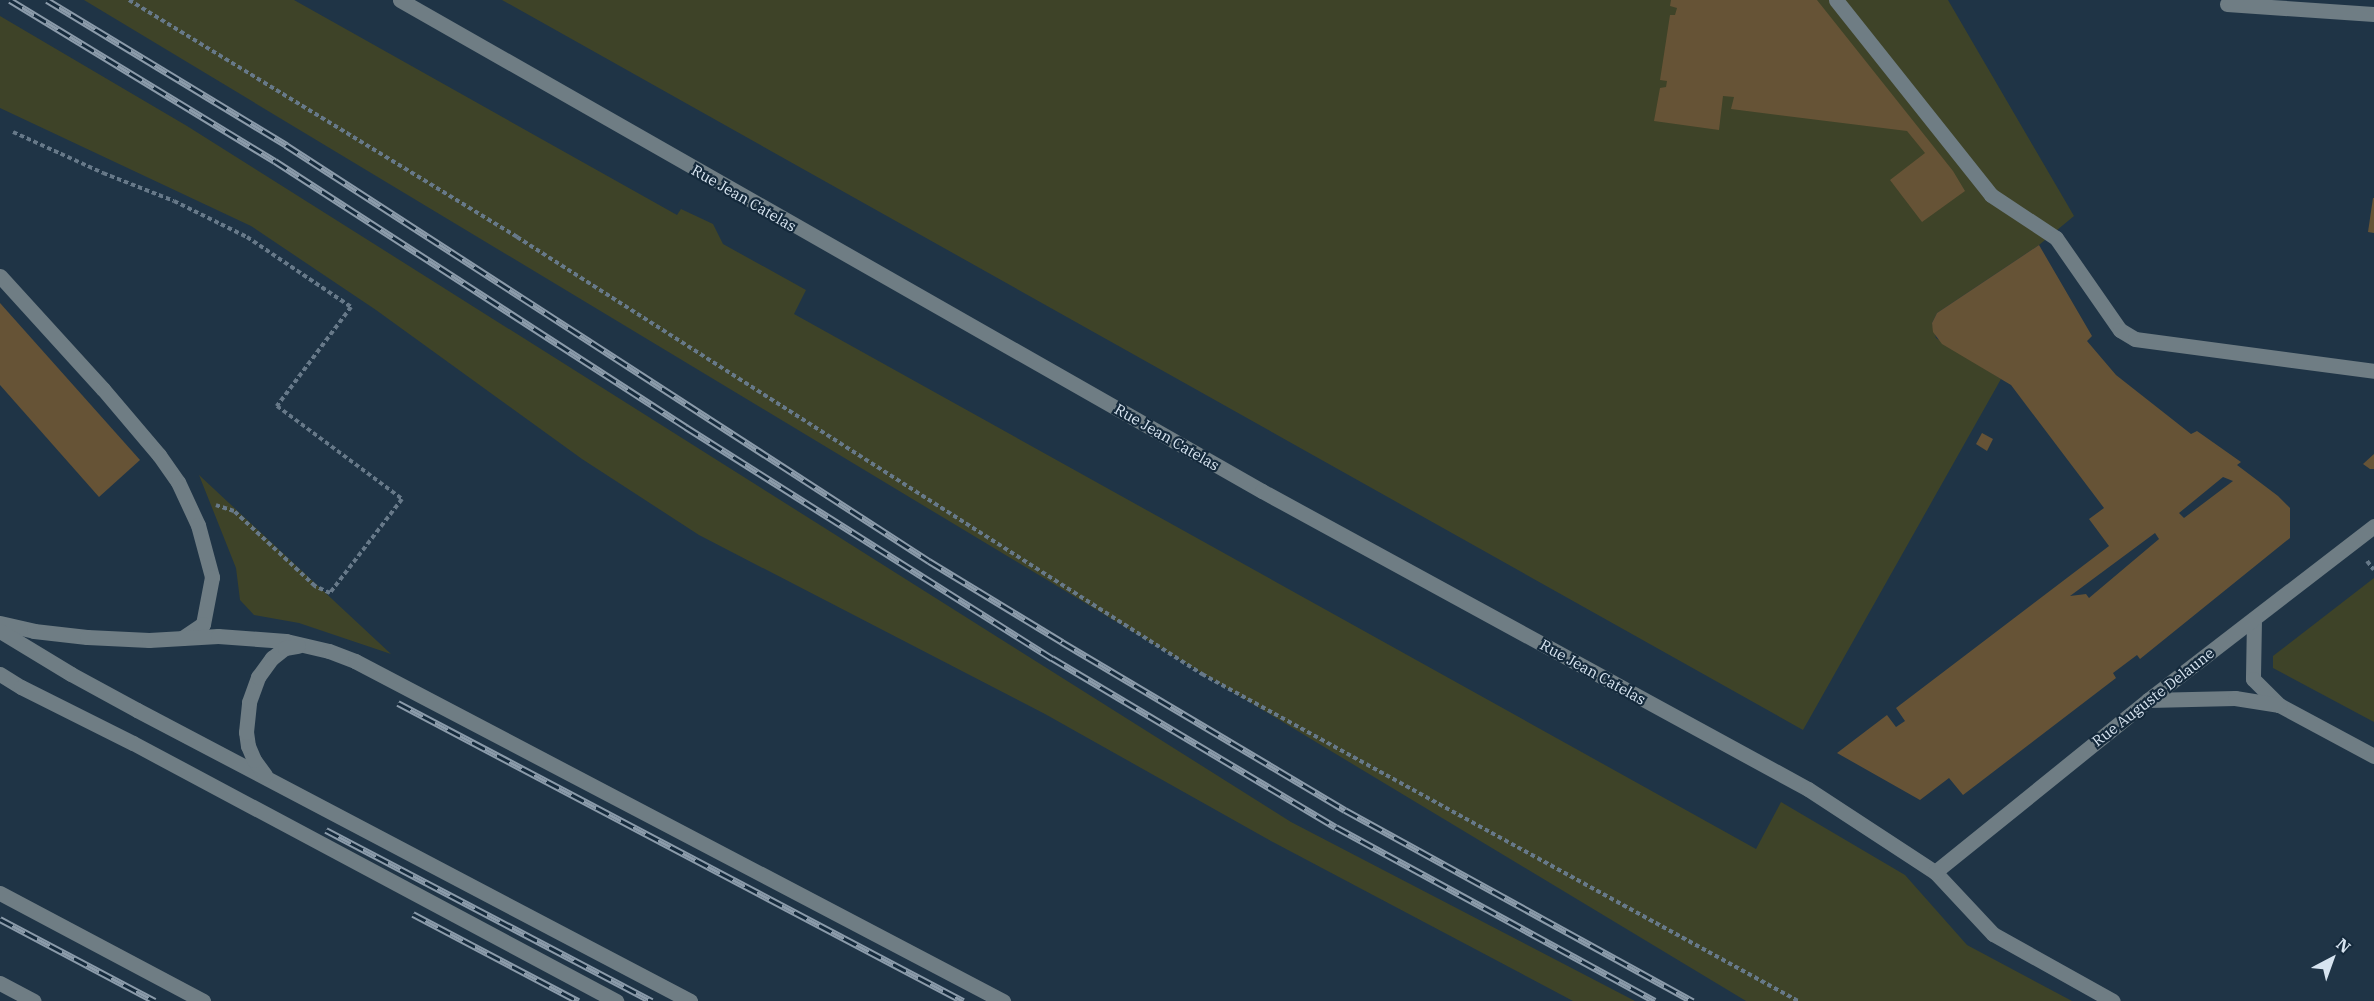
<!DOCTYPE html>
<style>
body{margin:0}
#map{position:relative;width:2374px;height:1001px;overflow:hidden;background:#1f3446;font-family:"IBM Plex Serif",serif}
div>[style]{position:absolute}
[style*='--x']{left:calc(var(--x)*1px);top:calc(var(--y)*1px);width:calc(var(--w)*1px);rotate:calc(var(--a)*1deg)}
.green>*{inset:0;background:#3e4328}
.building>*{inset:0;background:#665336}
.path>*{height:4px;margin-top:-2px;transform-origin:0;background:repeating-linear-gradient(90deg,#677989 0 4.5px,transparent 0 7.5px)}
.minor>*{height:15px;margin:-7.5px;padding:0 7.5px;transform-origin:7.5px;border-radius:7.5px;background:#6f7d84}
.rail>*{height:7px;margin-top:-3.5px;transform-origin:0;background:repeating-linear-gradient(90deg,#152a3c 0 14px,#8b9baa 0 28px);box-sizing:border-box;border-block:2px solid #8b9baa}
span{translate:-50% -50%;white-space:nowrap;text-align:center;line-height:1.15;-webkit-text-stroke:4.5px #152a3c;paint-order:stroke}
.street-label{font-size:15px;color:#d7e4f0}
.north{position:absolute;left:2302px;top:929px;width:60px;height:60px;-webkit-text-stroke:4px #152a3c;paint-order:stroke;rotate:41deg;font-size:16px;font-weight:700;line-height:24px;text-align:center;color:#d7e4f0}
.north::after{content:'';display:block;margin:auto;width:21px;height:27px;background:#d7e4f0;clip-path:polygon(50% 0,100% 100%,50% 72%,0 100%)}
</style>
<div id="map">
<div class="green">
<i style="clip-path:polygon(84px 0,294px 0,677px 215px,681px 209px,713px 224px,723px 244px,806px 290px,794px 314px,1756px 849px,1781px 802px,1905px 875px,1967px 945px,2072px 1001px,1746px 1001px)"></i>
<i style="clip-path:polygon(502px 0,1948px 0,2074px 216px,2039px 245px,1937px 313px,1932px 323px,1936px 338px,2001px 379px,1803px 730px)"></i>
<i style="clip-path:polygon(0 16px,187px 126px,1291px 822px,1635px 1001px,1573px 1001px,1271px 841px,1045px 714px,699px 535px,582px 459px,376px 310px,251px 226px,0 108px)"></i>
<i style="clip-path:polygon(199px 475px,391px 654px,299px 623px,254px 615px,240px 600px,236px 568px)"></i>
<i style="clip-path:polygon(2374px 578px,2374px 722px,2273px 668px,2273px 656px)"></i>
</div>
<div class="building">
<i style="clip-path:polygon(1671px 0,1817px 0,1953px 171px,1965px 191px,1922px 222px,1890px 180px,1925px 153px,1907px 131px,1731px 109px,1734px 97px,1723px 96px,1719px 130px,1654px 121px,1660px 88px,1666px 87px,1667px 81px,1660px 80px,1670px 15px,1675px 15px,1677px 8px,1670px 6px)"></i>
<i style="clip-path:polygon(2373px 198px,2374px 198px,2374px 233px,2368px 232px)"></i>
<i style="clip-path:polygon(evenodd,2039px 245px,2092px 336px,2087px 341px,2116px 375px,2191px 434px,2197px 431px,2241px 462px,2237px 465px,2278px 496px,2290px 508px,2290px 538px,2140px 659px,2137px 655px,2113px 673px,2116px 678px,1963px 795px,1949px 778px,1920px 800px,1837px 753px,1887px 715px,1896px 727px,1905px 721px,1896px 708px,2109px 546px,2089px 519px,2104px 508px,2011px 385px,1942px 344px,1933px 332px,1932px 323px,1937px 313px,2039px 245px,2223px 477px,2233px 481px,2184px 518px,2179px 513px,2223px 477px,2039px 245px,2155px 533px,2159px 539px,2089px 598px,2086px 594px,2070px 596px,2155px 533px)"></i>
<i style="clip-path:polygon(0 303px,140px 460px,99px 497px,0 385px)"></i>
<i style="clip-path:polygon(1982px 433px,1993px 439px,1987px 451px,1976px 444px)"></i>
<i style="clip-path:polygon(2374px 454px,2374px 469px,2370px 469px,2363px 464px)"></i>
</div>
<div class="path">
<i style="--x:129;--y:0;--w:455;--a:31.4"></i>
<i style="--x:517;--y:237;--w:813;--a:32.54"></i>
<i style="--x:1202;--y:674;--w:680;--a:28.75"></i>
<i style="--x:13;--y:132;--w:99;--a:24.5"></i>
<i style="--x:103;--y:173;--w:76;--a:21.5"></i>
<i style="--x:174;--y:201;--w:81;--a:26.3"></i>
<i style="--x:247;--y:237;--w:125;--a:33.9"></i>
<i style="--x:351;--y:307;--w:124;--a:126.8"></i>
<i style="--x:277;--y:406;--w:156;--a:36.6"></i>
<i style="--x:402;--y:499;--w:118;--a:127.5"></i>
<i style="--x:330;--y:593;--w:17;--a:-155"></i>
<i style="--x:315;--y:586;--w:110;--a:-137.2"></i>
<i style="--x:234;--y:511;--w:19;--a:-162"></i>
<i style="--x:2367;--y:561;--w:11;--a:52"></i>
</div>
<div class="minor">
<i style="--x:400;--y:0;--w:992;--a:29.67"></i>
<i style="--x:1262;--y:491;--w:622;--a:28.63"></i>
<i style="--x:1808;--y:789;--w:152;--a:33.2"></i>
<i style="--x:1935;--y:872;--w:85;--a:46.9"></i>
<i style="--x:1993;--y:934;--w:137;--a:29.2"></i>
<i style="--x:1836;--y:0;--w:249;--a:51.5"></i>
<i style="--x:1991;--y:195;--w:78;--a:33.5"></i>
<i style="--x:2056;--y:238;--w:112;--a:55.2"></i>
<i style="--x:2120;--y:330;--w:17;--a:31"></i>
<i style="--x:2135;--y:339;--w:241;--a:7.6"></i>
<i style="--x:2227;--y:4;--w:147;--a:3.9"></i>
<i style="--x:0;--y:276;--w:153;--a:47.7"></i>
<i style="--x:103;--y:389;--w:87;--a:49.7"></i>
<i style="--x:159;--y:455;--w:33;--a:55"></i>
<i style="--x:178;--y:482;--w:47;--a:65.1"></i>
<i style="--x:198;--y:525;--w:54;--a:74.9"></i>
<i style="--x:212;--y:577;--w:48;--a:100.8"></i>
<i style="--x:203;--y:624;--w:25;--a:146"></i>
<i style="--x:2254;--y:619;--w:60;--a:91"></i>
<i style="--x:2253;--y:679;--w:37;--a:45"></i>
<i style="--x:2279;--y:705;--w:108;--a:28.2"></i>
<i style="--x:0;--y:623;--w:35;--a:13"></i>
<i style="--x:34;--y:631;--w:53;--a:6.5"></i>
<i style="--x:87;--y:637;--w:62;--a:2.8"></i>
<i style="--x:149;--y:640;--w:69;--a:-3.3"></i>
<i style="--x:218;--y:636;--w:68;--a:4.2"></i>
<i style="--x:286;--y:641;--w:44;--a:13.1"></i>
<i style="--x:329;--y:651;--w:28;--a:21"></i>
<i style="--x:355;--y:661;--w:732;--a:27.69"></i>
<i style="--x:0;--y:631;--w:83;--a:31.2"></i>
<i style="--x:71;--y:674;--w:75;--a:28.6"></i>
<i style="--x:137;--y:710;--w:625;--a:27.75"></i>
<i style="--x:0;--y:674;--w:25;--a:32"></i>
<i style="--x:21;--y:687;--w:125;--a:26.6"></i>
<i style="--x:133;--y:743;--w:548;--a:28.11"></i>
<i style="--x:2148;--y:700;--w:87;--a:-1.3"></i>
<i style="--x:2235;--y:698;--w:45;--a:9"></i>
<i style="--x:265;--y:775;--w:19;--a:-126"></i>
<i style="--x:254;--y:760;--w:15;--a:-113"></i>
<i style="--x:248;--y:746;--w:14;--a:-98"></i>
<i style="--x:246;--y:732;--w:30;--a:-84"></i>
<i style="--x:249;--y:702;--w:27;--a:-70"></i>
<i style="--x:258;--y:677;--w:24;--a:-54"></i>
<i style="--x:272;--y:658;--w:16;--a:-38"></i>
<i style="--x:285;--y:648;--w:13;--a:-9"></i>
<i style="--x:1935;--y:872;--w:274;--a:-38.9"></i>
<i style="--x:2148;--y:700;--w:285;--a:-37.6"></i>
<i style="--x:0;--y:893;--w:230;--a:28"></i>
<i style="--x:0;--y:983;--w:38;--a:28"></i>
</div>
<div class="rail">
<i style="--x:10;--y:0;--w:310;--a:31.3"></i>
<i style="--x:275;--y:161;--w:490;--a:32.9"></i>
<i style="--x:686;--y:427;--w:433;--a:32.3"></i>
<i style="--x:1052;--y:658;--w:330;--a:30.8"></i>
<i style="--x:1336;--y:827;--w:363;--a:28.6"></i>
<i style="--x:47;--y:0;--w:280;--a:31.2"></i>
<i style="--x:286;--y:145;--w:766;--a:32.9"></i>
<i style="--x:929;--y:561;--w:156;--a:31.3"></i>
<i style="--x:1062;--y:642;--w:329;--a:30.7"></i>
<i style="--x:1345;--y:810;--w:397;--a:28.8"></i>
<i style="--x:398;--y:703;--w:639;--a:27.81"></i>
<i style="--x:326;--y:830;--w:368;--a:27.7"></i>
<i style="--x:413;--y:914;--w:187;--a:27.8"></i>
<i style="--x:0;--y:919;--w:175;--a:27.9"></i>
</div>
<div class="street-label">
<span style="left:744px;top:198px;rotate:30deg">Rue Jean Catelas</span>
<span style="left:1167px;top:437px;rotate:30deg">Rue Jean Catelas</span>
<span style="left:1593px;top:672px;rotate:29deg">Rue Jean Catelas</span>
<span style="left:2153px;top:697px;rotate:-38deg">Rue Auguste Delaune</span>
</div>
<div class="north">N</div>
</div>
